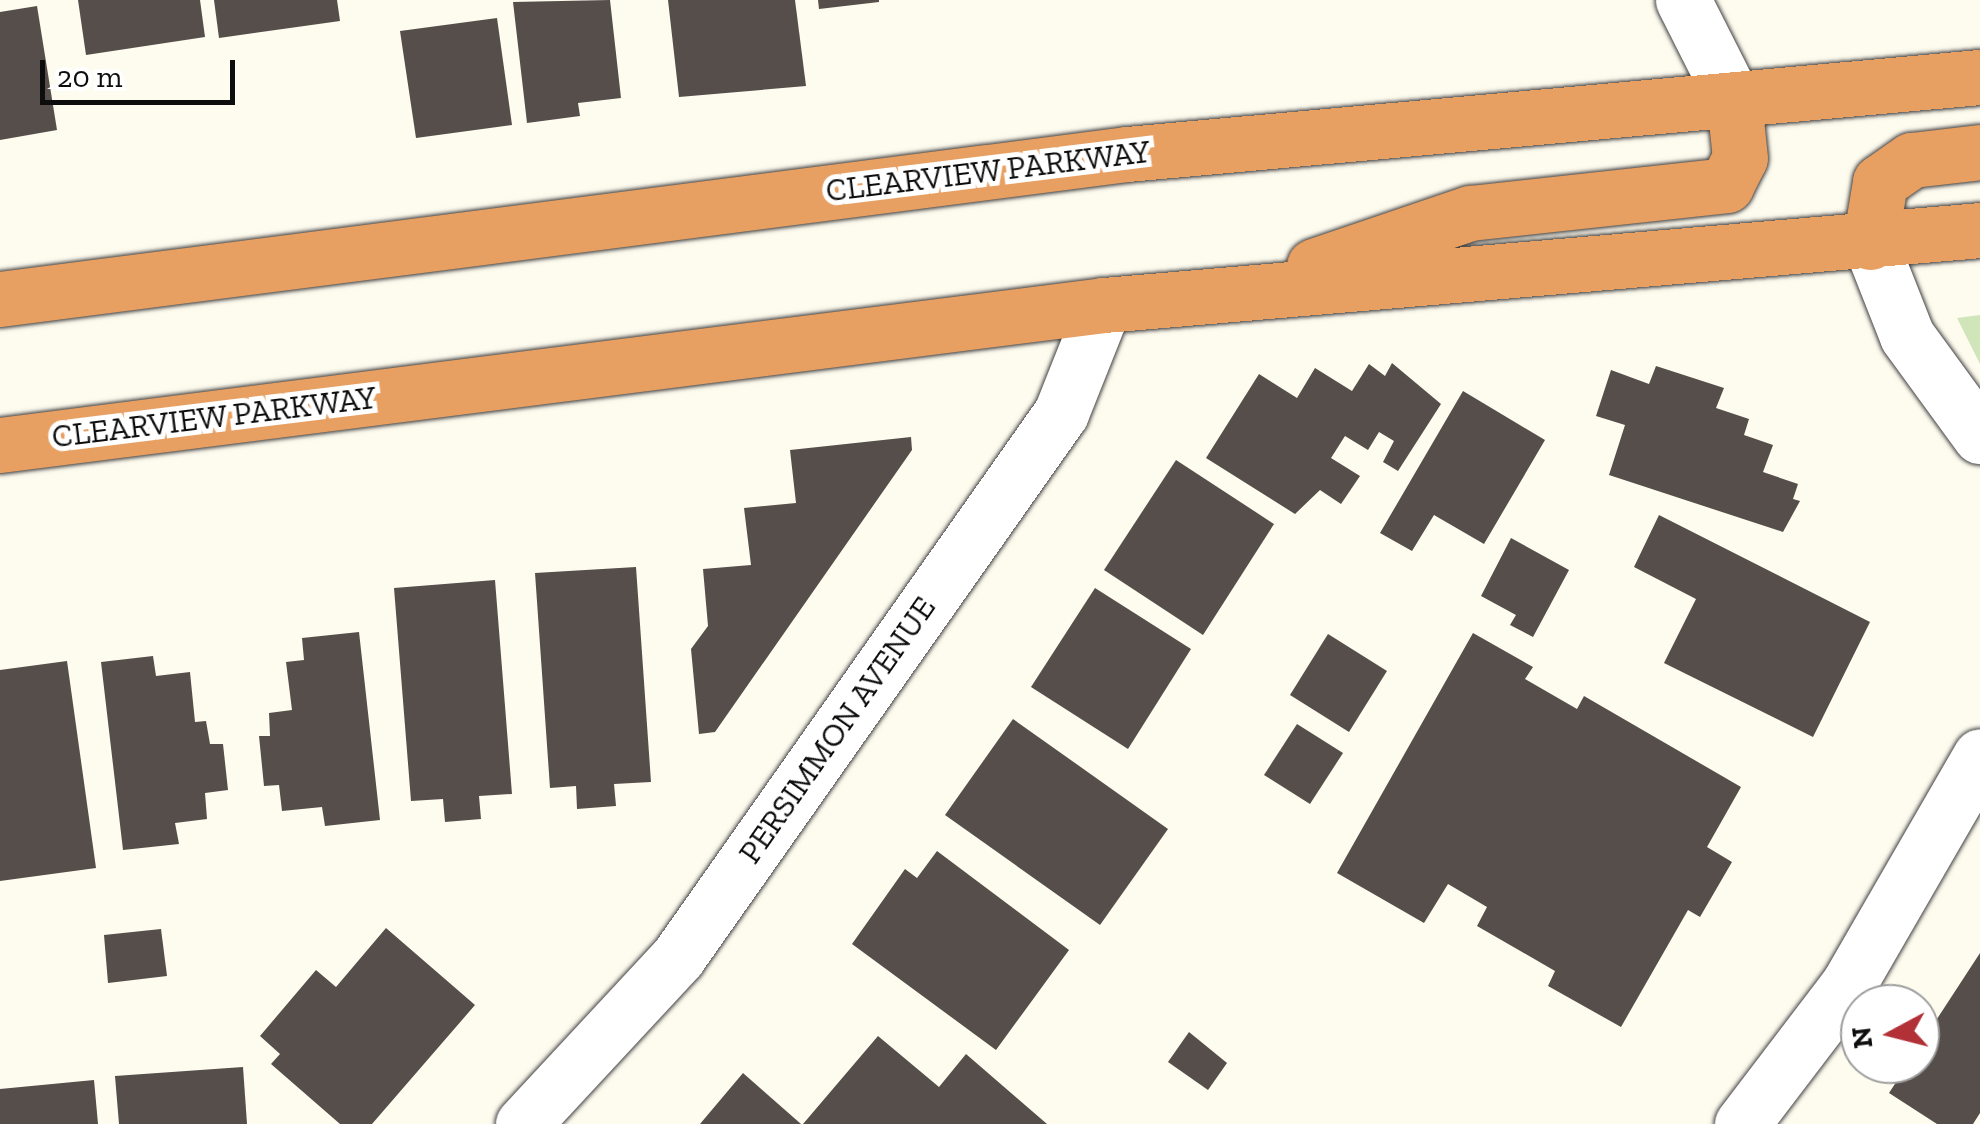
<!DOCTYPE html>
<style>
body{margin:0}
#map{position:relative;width:1980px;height:1124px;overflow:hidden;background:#fefbef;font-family:"Zilla Slab",serif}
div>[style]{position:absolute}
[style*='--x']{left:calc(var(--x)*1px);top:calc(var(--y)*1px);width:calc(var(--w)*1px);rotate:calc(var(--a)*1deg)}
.green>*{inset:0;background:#d1e5bb}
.building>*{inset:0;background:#554e4a}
.roads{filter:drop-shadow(0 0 2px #404040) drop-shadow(0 0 2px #404040)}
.minor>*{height:55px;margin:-27.5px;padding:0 27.5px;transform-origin:27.5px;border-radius:27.5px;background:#fff}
.highway>*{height:55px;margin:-27.5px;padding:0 27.5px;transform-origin:27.5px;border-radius:27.5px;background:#e89f62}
span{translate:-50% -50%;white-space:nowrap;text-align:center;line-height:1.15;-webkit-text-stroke:10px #fff;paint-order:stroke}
.street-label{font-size:32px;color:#0d0d0d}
.north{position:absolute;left:1840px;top:984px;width:100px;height:100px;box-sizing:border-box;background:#fff;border:2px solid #9e9e9e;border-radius:50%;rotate:263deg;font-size:28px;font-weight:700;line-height:40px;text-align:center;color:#0d0d0d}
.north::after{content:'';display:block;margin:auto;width:35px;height:45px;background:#b13137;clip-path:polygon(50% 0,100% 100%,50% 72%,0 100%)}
.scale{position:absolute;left:40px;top:60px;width:195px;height:45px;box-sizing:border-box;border:5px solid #0d0d0d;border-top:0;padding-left:12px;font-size:30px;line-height:35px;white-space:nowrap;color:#0d0d0d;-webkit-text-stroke:8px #fff;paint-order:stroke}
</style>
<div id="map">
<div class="green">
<i style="clip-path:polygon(1980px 315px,1980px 364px,1957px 318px)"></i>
</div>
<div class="building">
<i style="clip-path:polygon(78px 0,200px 0,205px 37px,86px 55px)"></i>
<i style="clip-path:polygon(214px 0,337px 0,340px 21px,219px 38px)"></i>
<i style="clip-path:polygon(610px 0,621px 98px,578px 103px,580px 116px,527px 123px,513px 2px)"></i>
<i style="clip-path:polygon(668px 0,795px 0,806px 86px,679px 97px)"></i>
<i style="clip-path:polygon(818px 0,879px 0,879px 2px,819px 9px)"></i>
<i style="clip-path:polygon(37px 6px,57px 130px,0 140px,0 12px)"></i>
<i style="clip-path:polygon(497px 18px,512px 125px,416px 138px,400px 31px)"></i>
<i style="clip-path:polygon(1392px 363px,1441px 404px,1398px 471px,1383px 462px,1394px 441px,1379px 432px,1368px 450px,1345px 436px,1331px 458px,1360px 476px,1341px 504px,1320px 490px,1295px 514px,1206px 458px,1259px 374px,1297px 398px,1315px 368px,1352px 391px,1369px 364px,1385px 376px)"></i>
<i style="clip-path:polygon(1656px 366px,1724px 388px,1716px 408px,1749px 419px,1744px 435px,1773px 445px,1763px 472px,1798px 484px,1793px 499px,1800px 501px,1783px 532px,1609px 475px,1625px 425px,1596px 416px,1611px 370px,1649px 384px)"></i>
<i style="clip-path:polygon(1463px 391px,1545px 440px,1484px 544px,1434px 515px,1412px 551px,1380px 533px)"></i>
<i style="clip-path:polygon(911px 437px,912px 450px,715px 732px,699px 734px,691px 649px,708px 626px,703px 569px,751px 565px,744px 508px,796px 503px,790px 450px)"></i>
<i style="clip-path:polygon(1176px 460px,1274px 524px,1203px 635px,1104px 570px)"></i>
<i style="clip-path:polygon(1659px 515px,1870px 622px,1813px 737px,1664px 663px,1696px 599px,1634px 567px)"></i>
<i style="clip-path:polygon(1511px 538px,1569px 570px,1533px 637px,1510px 625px,1516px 615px,1481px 596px)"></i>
<i style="clip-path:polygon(636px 567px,651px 782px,614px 784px,616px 806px,577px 809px,576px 786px,550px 788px,535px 573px)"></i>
<i style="clip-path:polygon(495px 580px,512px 794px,479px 796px,481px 819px,445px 822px,443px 799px,411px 801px,394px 588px)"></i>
<i style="clip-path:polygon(1095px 588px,1191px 649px,1128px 749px,1031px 687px)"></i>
<i style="clip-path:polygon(359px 632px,380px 820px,325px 826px,322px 807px,282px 811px,279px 785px,264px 786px,259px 736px,270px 736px,269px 713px,292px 710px,286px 662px,304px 660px,302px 638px)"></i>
<i style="clip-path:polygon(1473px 633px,1533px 667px,1525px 679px,1577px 709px,1584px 696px,1741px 787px,1707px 847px,1732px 862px,1700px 917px,1688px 910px,1621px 1027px,1548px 986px,1555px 971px,1477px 926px,1487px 907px,1448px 884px,1424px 923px,1337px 873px)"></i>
<i style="clip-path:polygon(1328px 634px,1387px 671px,1349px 732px,1290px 695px)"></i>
<i style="clip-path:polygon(153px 656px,156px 676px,190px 672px,195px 722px,206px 721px,210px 744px,223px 744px,228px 790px,205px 793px,207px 819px,175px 823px,179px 844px,123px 850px,101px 662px)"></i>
<i style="clip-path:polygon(67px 661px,96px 868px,0 881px,0 670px)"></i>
<i style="clip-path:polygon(1013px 719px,1168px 829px,1100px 925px,945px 815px)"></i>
<i style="clip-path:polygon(1297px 724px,1343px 753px,1310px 804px,1264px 775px)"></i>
<i style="clip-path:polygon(937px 851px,1069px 950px,996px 1050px,852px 944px,905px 869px,917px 878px)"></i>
<i style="clip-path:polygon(386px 928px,475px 1005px,372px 1124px,340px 1124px,271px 1064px,280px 1054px,260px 1036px,316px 970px,336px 987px)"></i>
<i style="clip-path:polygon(161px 929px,167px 976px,108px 983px,104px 935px)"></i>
<i style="clip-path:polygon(1980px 953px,1980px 1113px,1973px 1124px,1937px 1124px,1889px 1093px,1908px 1064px,1920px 1064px,1920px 1045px)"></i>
<i style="clip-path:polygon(1189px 1032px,1227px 1063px,1208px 1090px,1168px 1062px)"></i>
<i style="clip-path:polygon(878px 1036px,939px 1087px,966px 1054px,1047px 1124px,803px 1124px)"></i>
<i style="clip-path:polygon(243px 1067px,247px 1124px,119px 1124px,115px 1076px)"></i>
<i style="clip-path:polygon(743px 1073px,801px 1124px,700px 1124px)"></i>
<i style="clip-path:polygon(94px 1080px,98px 1124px,0 1124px,0 1089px)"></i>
</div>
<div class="roads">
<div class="minor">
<i style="--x:1683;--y:0;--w:113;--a:63.2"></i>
<i style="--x:1870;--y:242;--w:101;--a:68.5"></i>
<i style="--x:1907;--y:336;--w:124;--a:53.9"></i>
<i style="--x:523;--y:1124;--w:228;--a:-47.1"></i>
<i style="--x:678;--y:957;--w:665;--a:-54.85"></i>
<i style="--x:1061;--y:413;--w:116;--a:-68.3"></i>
<i style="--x:1742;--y:1124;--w:175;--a:-52.7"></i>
<i style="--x:1848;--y:985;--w:264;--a:-60"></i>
</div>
<div class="highway">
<i style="--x:1870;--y:242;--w:61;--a:-80.5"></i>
<i style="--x:1880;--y:182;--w:39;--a:-35"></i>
<i style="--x:1912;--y:160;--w:68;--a:-6.7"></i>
<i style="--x:1314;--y:266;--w:165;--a:-18.8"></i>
<i style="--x:1470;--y:213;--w:258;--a:-6.2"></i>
<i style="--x:1726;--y:185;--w:30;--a:-63"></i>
<i style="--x:1740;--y:158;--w:57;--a:-96"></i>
<i style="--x:0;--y:299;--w:1136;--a:-7.33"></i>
<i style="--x:1127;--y:154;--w:856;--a:-5.16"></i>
<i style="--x:0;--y:445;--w:1113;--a:-7.23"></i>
<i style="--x:1104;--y:305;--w:879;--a:-4.89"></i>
</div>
</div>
<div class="street-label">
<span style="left:988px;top:171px;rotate:-7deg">CLEARVIEW PARKWAY</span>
<span style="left:214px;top:417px;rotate:-7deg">CLEARVIEW PARKWAY</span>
<span style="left:837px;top:730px;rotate:-55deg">PERSIMMON AVENUE</span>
</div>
<div class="north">N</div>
<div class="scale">20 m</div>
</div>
